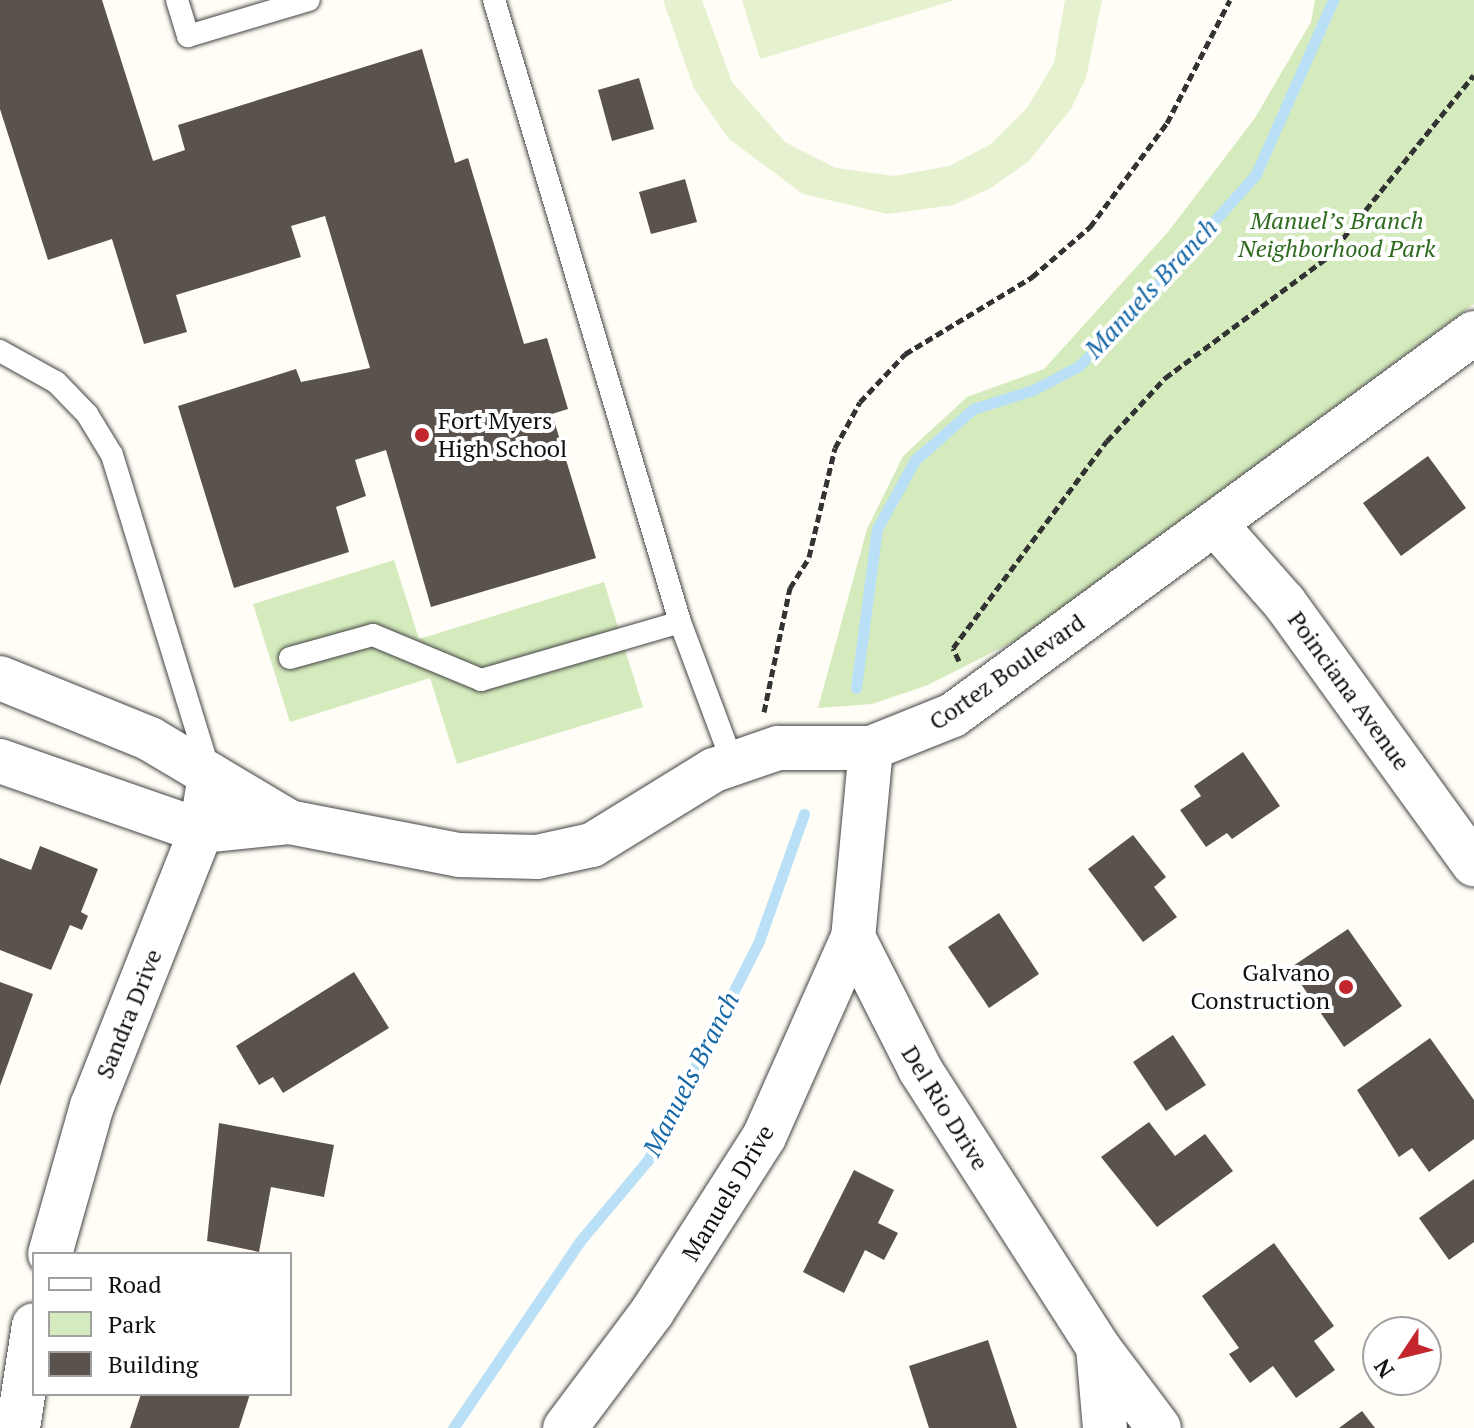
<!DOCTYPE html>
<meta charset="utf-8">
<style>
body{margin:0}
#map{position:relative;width:1474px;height:1428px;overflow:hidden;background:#fffdf5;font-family:"PT Serif",serif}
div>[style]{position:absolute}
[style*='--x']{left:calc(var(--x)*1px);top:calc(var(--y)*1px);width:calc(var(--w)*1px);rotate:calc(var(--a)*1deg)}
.green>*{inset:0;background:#d5ebbd}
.pitch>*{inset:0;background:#e6f2cf}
.stream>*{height:11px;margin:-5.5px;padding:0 5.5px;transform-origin:5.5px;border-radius:5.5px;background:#b9e0f7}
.building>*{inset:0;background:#5a524d}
.path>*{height:5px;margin-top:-2.5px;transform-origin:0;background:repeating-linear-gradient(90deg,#333 0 8px,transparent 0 12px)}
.roads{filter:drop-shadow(0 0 2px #444) drop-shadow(0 0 2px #444)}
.service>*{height:22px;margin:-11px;padding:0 11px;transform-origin:11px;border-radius:11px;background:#fff}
.minor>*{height:44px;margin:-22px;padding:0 22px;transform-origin:22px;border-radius:22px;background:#fff}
.dots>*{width:22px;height:22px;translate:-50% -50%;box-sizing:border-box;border:4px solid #fff;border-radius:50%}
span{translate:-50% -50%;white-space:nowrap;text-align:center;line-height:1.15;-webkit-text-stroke:8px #fff;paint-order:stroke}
.park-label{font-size:24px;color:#2f6b1f;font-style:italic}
.poi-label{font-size:24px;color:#111}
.left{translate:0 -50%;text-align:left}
.right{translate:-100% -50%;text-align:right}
.street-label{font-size:24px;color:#111}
.water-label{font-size:26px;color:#1768a6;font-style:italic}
.legend{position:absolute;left:32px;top:1252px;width:260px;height:144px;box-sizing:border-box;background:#fff;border:2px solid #a0a0a0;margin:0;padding:10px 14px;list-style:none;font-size:24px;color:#111}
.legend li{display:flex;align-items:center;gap:16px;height:40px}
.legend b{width:40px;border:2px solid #a0a0a0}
.north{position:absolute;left:1362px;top:1316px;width:80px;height:80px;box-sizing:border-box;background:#fff;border:2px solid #a0a0a0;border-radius:50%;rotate:235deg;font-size:22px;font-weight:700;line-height:32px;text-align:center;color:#111}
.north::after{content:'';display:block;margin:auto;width:28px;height:36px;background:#c4262e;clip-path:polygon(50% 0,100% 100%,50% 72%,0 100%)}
</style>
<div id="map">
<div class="green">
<i style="clip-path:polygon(1315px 0,1474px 0,1474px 304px,1019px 639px,928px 685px,872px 704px,818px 708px,867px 529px,903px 456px,967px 397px,1044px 369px,1168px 232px,1255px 118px,1311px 22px)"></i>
<i style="clip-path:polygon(394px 560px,419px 639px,604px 582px,643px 707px,457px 764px,430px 678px,290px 722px,253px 604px)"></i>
</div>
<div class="pitch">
<i style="clip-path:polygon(663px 0,702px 0,732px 82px,785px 142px,836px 168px,894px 176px,949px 166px,991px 144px,1027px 108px,1054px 63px,1065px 0,1102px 0,1086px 78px,1071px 109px,1028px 162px,989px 189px,953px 205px,888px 214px,803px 194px,729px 139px,694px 89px)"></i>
<i style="clip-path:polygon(742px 0,955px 0,760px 59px)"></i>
</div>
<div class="stream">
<i style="--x:856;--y:688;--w:160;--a:-82.5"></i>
<i style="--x:877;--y:529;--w:79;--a:-61.2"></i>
<i style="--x:915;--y:460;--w:77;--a:-41.3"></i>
<i style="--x:973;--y:409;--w:63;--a:-17.6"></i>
<i style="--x:1033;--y:390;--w:52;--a:-27.6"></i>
<i style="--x:1079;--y:366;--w:99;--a:-45.8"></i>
<i style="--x:1148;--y:295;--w:162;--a:-48.2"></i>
<i style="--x:1256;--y:174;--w:190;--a:-66.1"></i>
<i style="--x:453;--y:1428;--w:226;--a:-55.8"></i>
<i style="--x:580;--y:1241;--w:106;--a:-50"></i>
<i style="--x:648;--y:1160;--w:246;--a:-63.1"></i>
<i style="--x:759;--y:941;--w:135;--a:-70.5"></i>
</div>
<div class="building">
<i style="clip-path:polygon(0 0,102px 0,153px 161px,185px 150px,178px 125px,422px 49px,455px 163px,468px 158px,524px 344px,547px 338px,568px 409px,552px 414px,596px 558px,431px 607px,386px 450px,355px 460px,366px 496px,336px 507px,349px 552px,234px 588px,178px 406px,296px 369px,301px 382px,370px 368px,325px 216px,291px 226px,301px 257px,176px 295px,187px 332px,144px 344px,112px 239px,48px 260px,0 109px)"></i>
<i style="clip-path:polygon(639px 78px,654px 129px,612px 141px,598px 90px)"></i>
<i style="clip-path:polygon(685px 179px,697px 222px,651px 234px,639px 192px)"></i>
<i style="clip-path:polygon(1428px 456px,1466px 508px,1401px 556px,1363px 503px)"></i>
<i style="clip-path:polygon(1243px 752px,1280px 806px,1232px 839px,1227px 833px,1206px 847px,1180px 810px,1201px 796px,1194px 786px)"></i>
<i style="clip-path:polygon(1133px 835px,1166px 877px,1154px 887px,1177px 917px,1143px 942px,1088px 869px)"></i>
<i style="clip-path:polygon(40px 846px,98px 869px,81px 912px,88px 916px,82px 930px,70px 925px,51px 970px,0 950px,0 858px,31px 870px)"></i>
<i style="clip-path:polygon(999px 913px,1039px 974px,989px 1008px,948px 947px)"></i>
<i style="clip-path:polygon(1348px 929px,1402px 1006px,1344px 1047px,1290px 968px)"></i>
<i style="clip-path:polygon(354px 972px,389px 1028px,283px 1093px,273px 1077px,259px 1085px,236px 1046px)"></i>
<i style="clip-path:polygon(0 982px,33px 994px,0 1086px)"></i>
<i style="clip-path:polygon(1173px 1035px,1206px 1085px,1166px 1111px,1133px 1062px)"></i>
<i style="clip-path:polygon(1430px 1038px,1474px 1100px,1474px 1139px,1429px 1172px,1412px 1148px,1399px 1157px,1357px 1090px)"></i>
<i style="clip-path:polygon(1149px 1122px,1175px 1156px,1205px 1134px,1233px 1171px,1157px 1227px,1101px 1157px)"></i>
<i style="clip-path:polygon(219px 1123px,334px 1145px,324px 1197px,271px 1187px,259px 1252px,207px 1241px)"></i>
<i style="clip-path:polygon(854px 1170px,894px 1190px,878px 1223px,898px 1233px,884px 1260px,865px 1250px,844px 1293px,803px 1272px)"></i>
<i style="clip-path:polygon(1474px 1179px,1474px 1242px,1449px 1260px,1419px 1218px)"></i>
<i style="clip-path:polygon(1274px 1243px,1334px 1326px,1314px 1341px,1335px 1370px,1296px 1398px,1273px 1366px,1250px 1383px,1229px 1354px,1239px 1348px,1202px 1296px)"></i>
<i style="clip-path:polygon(988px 1340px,1017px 1428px,929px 1428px,909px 1366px)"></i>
<i style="clip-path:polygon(141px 1394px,250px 1394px,239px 1428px,130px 1428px)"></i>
<i style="clip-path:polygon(1362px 1411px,1375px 1428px,1339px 1428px)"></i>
</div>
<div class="path">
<i style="--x:959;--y:661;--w:14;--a:-115"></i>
<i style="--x:953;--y:648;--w:258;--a:-53.4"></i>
<i style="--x:1107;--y:441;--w:86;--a:-47.4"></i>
<i style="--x:1165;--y:378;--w:203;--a:-36.6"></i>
<i style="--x:1328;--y:257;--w:233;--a:-51.3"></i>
<i style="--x:764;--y:712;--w:127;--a:-78.2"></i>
<i style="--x:790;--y:588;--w:36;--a:-58"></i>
<i style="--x:809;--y:557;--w:112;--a:-76.6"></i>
<i style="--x:835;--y:448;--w:52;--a:-61.5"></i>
<i style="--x:860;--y:402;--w:66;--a:-46.8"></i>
<i style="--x:905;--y:354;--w:149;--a:-31.2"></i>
<i style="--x:1032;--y:277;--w:77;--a:-40.8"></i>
<i style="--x:1090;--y:227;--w:129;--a:-53.5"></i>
<i style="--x:1167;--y:123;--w:138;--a:-62.9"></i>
</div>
<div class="roads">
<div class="service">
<i style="--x:177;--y:0;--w:38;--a:73"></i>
<i style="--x:188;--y:36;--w:126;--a:-16.6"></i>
<i style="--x:494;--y:0;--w:649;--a:73.35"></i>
<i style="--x:680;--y:622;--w:152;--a:69.5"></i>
<i style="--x:0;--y:351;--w:64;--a:29"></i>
<i style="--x:56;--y:382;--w:45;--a:45.9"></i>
<i style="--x:87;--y:414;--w:48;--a:58.6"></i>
<i style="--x:112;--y:455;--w:334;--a:72.9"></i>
<i style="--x:290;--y:658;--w:86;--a:-15.5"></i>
<i style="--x:373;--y:635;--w:117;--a:22.6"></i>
<i style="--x:481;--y:680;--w:207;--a:-16.2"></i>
</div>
<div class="minor">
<i style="--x:1216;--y:525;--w:103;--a:48.6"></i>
<i style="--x:1284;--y:602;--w:324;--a:54.1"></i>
<i style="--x:0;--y:678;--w:162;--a:22.1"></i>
<i style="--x:150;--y:739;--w:162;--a:30.8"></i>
<i style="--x:289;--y:822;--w:173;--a:11"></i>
<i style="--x:459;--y:855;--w:78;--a:1.5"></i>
<i style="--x:537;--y:857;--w:56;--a:-12.3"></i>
<i style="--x:592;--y:845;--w:143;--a:-31.6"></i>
<i style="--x:714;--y:770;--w:68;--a:-19"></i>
<i style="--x:778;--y:748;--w:93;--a:0"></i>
<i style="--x:871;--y:748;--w:88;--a:-21.9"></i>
<i style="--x:953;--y:715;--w:646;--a:-36.25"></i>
<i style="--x:871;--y:748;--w:190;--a:95.4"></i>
<i style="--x:853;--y:937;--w:150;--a:63.1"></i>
<i style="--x:921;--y:1071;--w:328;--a:57.3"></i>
<i style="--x:1098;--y:1347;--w:101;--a:53"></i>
<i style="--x:0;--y:761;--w:213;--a:19.2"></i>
<i style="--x:201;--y:831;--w:88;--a:-5.8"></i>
<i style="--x:50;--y:1254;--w:154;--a:-74.2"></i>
<i style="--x:92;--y:1106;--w:296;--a:-68.4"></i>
<i style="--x:201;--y:831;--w:57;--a:-80.9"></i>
<i style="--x:1098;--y:1347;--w:81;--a:85.1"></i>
<i style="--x:18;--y:1428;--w:104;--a:-81.2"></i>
<i style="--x:565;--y:1428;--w:145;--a:-53.1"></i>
<i style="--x:652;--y:1312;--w:208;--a:-57.4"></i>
<i style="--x:764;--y:1137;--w:219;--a:-66"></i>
</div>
</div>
<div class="dots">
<i style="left:422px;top:435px;background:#c4262e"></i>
<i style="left:1346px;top:987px;background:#c4262e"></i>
</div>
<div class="park-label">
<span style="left:1337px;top:235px">Manuel’s Branch<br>Neighborhood Park</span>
</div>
<div class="poi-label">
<span class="left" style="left:438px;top:435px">Fort Myers<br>High School</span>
<span class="right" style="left:1330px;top:987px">Galvano<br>Construction</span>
</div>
<div class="street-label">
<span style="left:1007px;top:672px;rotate:-35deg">Cortez Boulevard</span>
<span style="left:1349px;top:691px;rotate:54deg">Poinciana Avenue</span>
<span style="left:129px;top:1014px;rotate:-68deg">Sandra Drive</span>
<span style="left:945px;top:1108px;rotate:58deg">Del Rio Drive</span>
<span style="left:728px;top:1193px;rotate:-59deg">Manuels Drive</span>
</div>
<div class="water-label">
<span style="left:1151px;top:288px;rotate:-47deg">Manuels Branch</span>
<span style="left:691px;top:1074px;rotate:-63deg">Manuels Branch</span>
</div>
<ul class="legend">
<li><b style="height:10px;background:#fff"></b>Road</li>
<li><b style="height:22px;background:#d5ebbd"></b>Park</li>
<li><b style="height:22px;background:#5a524d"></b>Building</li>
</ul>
<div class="north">N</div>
</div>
